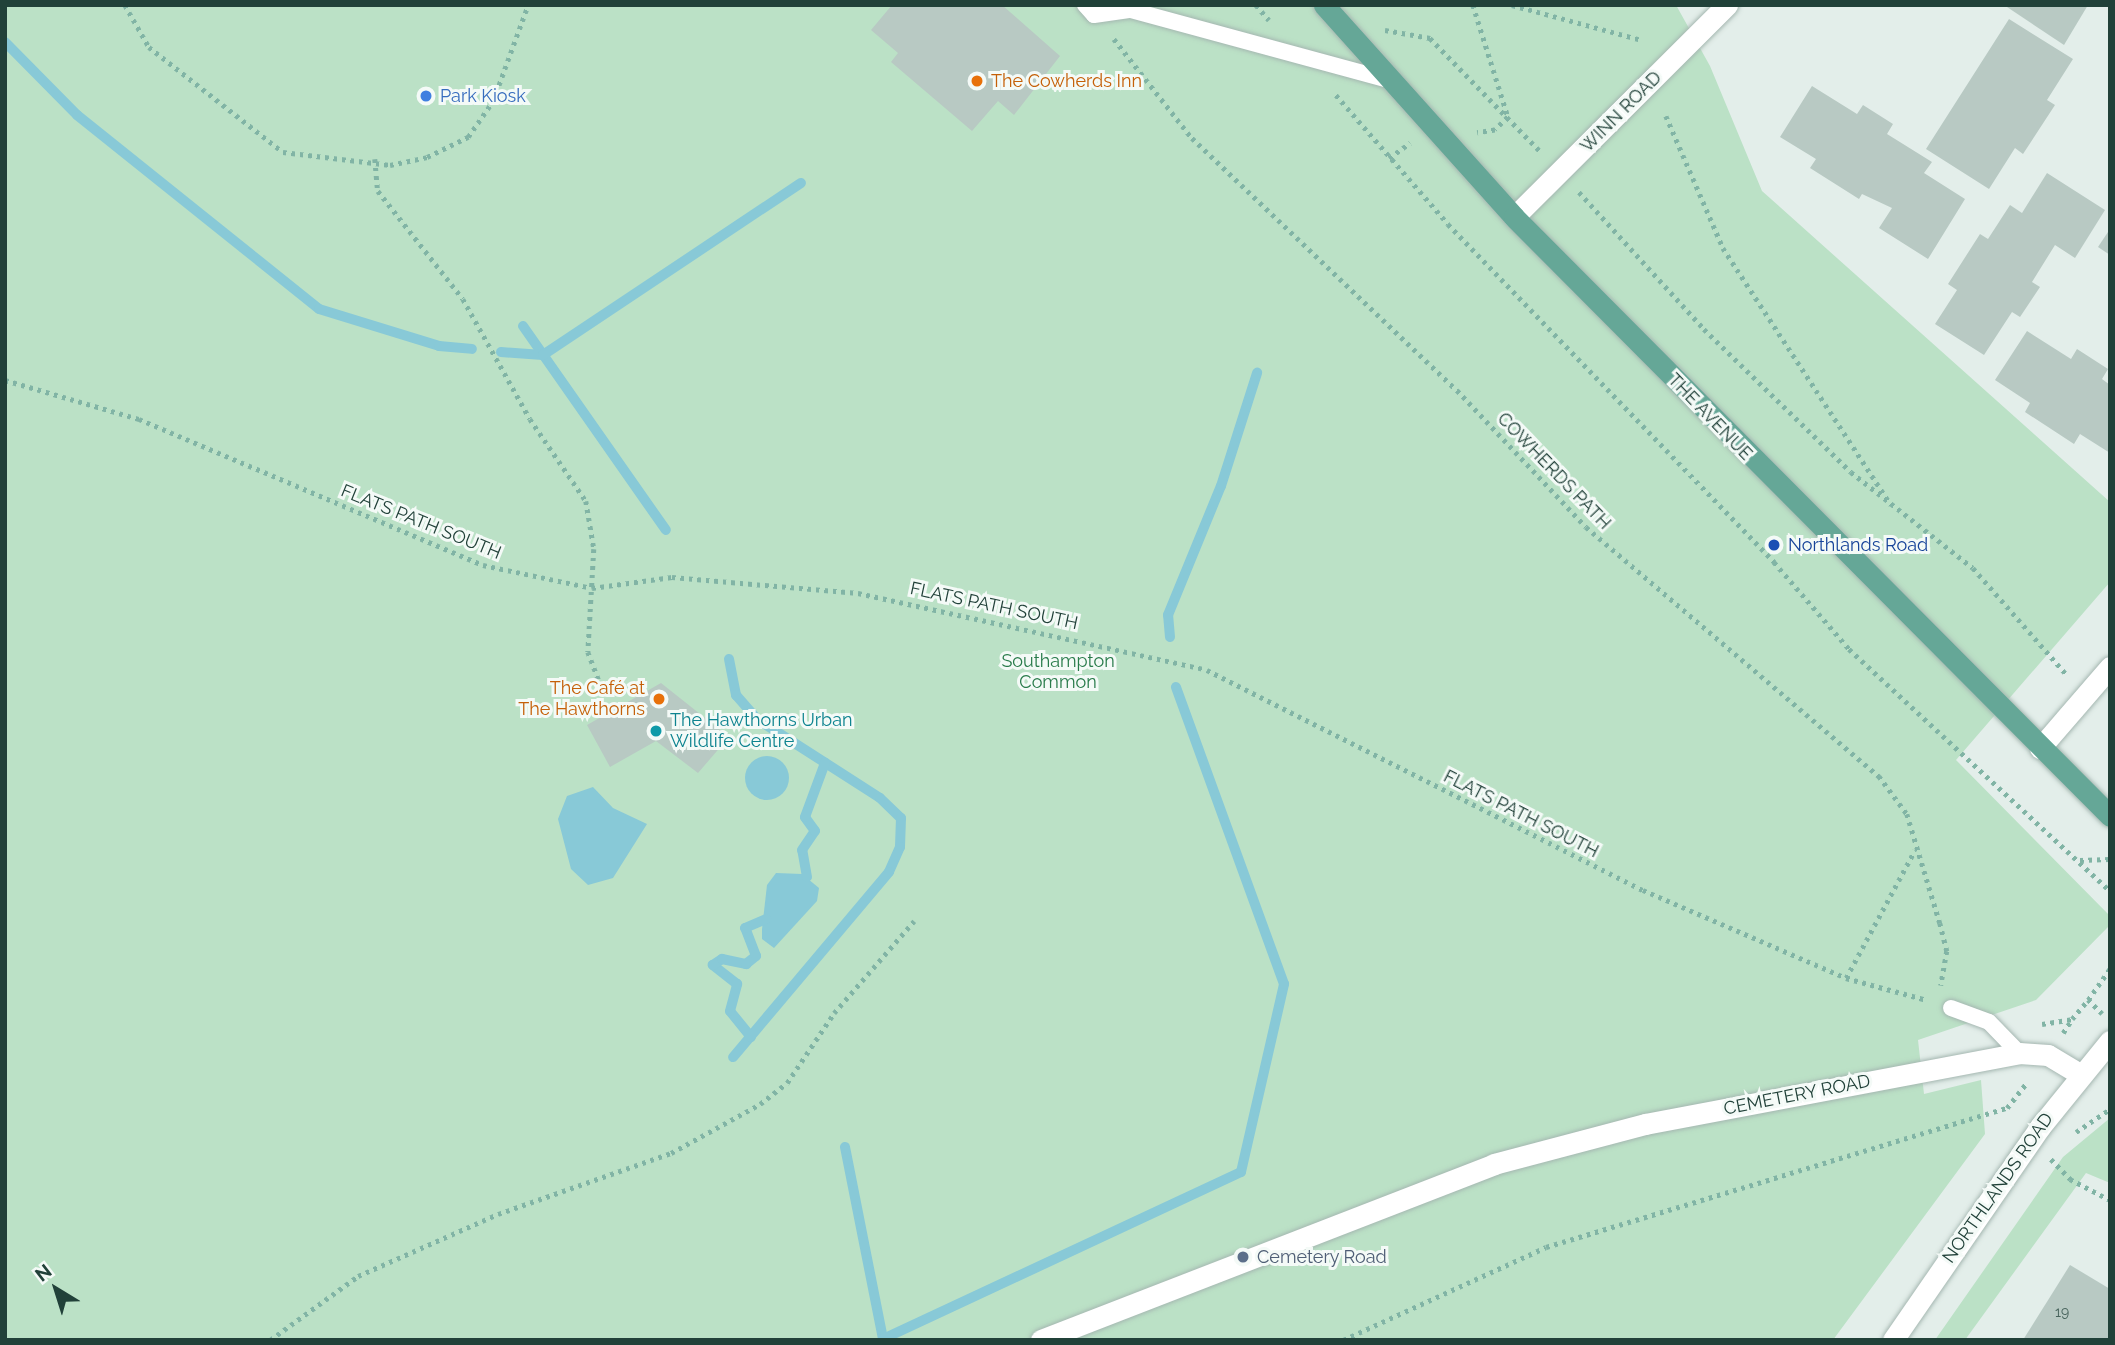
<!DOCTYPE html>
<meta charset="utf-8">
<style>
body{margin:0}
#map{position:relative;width:2115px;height:1345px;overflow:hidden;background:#e3eeea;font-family:Raleway,sans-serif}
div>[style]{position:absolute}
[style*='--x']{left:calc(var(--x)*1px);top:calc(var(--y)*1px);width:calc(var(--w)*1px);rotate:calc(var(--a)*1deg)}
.green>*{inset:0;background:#bbe1c6}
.water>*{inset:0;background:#88c9d7}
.round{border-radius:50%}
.stream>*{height:10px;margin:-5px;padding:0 5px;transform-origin:5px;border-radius:5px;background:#88c9d7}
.building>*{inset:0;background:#b8c9c3}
.path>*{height:4.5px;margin-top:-2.25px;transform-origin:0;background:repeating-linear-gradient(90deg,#81b4a5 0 3.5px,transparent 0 8.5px)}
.roads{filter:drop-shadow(0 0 2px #a5b7b1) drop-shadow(0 0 2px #a5b7b1)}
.service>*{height:16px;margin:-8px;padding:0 8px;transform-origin:8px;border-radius:8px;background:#fff}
.minor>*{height:21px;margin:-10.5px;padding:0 10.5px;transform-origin:10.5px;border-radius:10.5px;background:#fff}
.primary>*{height:21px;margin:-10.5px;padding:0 10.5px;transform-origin:10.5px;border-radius:10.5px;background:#65a797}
.dots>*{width:19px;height:19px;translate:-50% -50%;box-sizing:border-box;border:4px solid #f4faf7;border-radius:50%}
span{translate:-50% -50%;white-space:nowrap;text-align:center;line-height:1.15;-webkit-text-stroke:6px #f4faf7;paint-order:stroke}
.number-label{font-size:14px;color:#47635c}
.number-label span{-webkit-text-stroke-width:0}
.food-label{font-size:18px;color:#c56008}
.left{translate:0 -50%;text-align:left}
.right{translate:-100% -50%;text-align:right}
.shop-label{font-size:18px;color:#366cbe}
.street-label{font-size:18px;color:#214139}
.transit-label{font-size:18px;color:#164399}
.park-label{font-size:18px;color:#287b4a}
.culture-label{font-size:18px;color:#0d838f}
.service-label{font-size:18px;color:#4e5e75}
.frame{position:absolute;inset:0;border:7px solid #214139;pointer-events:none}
.north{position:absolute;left:21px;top:1254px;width:70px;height:70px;-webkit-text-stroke:5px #f4faf7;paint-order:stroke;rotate:322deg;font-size:19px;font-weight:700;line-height:28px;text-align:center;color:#214139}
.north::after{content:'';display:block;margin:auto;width:24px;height:32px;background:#214139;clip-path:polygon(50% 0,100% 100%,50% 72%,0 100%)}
</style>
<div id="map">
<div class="green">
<i style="clip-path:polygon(5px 5px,1676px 5px,1710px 66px,1762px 191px,2110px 502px,2110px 582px,1956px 760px,2110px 916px,2110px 925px,2036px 1000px,1918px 1040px,1924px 1094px,1981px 1080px,1985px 1134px,1833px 1340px,5px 1340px)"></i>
<i style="clip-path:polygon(2110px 1118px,2110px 1183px,2086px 1173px,1965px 1340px,1935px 1340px,2063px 1157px)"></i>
</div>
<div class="water">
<i class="round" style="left:745px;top:756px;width:44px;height:44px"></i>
<i style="clip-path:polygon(593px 787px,613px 808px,647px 824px,613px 878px,588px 885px,571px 869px,558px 819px,567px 796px)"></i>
<i style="clip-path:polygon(776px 873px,802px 874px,819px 888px,817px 901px,774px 948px,762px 939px,762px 929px,767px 885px)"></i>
</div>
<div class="stream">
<i style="--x:5;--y:42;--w:103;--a:45.4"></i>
<i style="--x:77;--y:115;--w:310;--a:38.7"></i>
<i style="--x:319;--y:309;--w:126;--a:17.1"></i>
<i style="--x:439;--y:346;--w:33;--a:5"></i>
<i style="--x:523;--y:326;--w:249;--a:55"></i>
<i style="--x:501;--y:352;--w:42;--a:4.1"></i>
<i style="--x:543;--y:355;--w:310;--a:-33.7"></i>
<i style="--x:1170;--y:637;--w:22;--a:-95"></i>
<i style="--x:1168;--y:615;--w:139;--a:-67.7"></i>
<i style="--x:1221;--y:486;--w:119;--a:-72.3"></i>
<i style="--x:729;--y:659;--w:37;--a:79"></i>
<i style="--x:736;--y:695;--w:32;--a:49"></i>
<i style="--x:757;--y:719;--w:146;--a:32.7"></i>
<i style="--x:880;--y:798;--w:29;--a:44"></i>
<i style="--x:901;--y:818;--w:29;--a:92"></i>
<i style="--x:900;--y:847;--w:27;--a:114"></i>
<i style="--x:889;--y:872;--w:242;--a:130.1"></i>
<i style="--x:807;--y:877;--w:27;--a:-100"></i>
<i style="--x:802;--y:850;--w:23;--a:-56"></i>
<i style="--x:815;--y:831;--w:17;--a:-126"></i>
<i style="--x:805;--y:817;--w:58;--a:-69.7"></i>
<i style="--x:751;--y:1037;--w:33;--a:-129"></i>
<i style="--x:730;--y:1011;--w:28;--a:-75"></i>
<i style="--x:737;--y:984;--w:31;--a:-142"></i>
<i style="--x:713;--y:965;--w:11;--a:-34"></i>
<i style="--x:722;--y:959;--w:25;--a:12"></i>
<i style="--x:746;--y:964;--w:13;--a:-39"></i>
<i style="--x:756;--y:956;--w:30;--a:-111"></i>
<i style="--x:745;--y:928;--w:23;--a:-23"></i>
<i style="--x:845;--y:1147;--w:196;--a:78.8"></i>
<i style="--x:883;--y:1339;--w:395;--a:-25"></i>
<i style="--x:1241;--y:1172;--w:193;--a:-77.1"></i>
<i style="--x:1284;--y:984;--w:316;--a:-110"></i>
</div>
<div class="building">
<i style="clip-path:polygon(892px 5px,1002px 5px,1060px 56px,1014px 115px,998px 101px,972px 131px,891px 62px,898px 53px,871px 30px)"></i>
<i style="clip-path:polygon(2004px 5px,2088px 5px,2064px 45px)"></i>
<i style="clip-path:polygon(2009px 19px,2073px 59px,2047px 100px,2055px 105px,2023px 154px,2015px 148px,1989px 189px,1926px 149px)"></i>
<i style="clip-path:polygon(1812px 86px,1857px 114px,1863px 105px,1893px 124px,1887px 134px,1932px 162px,1924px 173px,1965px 199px,1928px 259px,1879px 228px,1892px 208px,1862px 194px,1859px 199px,1810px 168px,1816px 159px,1780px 137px)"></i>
<i style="clip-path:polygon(2047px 173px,2105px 210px,2075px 258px,2055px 245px,2032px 282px,2040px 287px,2020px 317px,2012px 312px,1984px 355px,1935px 324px,1957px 290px,1948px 284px,1980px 234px,1988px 239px,2010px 205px,2022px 213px)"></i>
<i style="clip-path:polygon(2110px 229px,2110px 255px,2098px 247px)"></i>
<i style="clip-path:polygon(2027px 331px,2071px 359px,2077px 349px,2108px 369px,2102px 379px,2110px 385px,2110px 453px,2080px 434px,2074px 444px,2025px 412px,2030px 403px,1995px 380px)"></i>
<i style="clip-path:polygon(661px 683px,729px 737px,698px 773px,656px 741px,610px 767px,587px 725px)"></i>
<i style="clip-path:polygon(2070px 1265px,2110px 1289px,2110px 1340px,2023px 1340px)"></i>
</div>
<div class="path">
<i style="--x:125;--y:5;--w:48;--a:60.3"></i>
<i style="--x:149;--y:47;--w:170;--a:38.1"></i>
<i style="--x:283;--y:152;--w:108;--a:6.9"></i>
<i style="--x:390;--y:165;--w:38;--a:-12"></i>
<i style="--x:427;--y:157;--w:46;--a:-26"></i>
<i style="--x:468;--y:137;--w:44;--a:-55.2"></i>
<i style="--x:493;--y:101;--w:102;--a:-70"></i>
<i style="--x:1256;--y:5;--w:20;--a:49"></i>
<i style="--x:1473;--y:5;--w:117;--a:72.6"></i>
<i style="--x:1508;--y:117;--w:18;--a:135"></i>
<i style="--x:1495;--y:130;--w:18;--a:171"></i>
<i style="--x:1512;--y:5;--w:135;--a:15.1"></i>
<i style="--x:1385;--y:30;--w:46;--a:10.1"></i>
<i style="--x:1430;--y:38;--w:161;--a:45.8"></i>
<i style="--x:1114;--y:39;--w:126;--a:51.8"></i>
<i style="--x:1192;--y:138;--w:366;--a:43.6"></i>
<i style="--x:1457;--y:390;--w:188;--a:46.7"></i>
<i style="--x:1586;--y:527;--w:385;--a:40.4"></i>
<i style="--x:1879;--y:776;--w:47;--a:53.6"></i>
<i style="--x:1907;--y:814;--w:114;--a:73.2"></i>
<i style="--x:1940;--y:923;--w:29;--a:76"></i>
<i style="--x:1947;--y:951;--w:35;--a:100"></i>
<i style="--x:1336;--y:95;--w:171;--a:49"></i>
<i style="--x:1448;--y:224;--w:470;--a:46"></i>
<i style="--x:1774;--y:562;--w:115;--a:49.2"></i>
<i style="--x:1849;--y:649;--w:356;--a:42.8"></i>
<i style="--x:1666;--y:116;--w:144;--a:66.6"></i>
<i style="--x:1723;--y:248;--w:307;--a:56.8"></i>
<i style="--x:1389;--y:158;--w:26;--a:-36"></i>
<i style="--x:375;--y:159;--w:32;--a:85"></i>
<i style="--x:378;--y:191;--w:137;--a:51.8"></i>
<i style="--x:463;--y:299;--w:137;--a:60.8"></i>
<i style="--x:530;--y:419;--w:99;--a:55.7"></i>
<i style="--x:586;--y:501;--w:49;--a:80.5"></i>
<i style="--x:594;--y:549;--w:103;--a:93.3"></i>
<i style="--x:588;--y:652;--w:42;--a:69"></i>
<i style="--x:1579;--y:192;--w:185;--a:47.6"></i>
<i style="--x:1704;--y:329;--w:205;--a:44.2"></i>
<i style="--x:1851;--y:472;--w:155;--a:38.2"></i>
<i style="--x:1973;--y:568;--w:141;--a:48.7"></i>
<i style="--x:5;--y:380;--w:140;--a:16.2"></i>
<i style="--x:139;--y:419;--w:374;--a:23"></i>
<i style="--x:483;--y:565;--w:111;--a:11.9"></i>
<i style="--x:592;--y:588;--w:81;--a:-7.8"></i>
<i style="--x:672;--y:577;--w:187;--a:4.9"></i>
<i style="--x:858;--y:593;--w:357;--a:12.4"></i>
<i style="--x:1207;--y:670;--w:488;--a:26.8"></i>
<i style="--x:1643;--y:890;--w:221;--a:23.4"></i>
<i style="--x:1846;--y:978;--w:84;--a:15.2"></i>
<i style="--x:2080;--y:860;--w:30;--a:-2"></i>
<i style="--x:1846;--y:978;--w:145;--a:-61.7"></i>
<i style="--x:2102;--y:1014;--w:20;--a:-135"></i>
<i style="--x:2088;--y:1000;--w:38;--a:-55"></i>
<i style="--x:2042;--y:1024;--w:30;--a:-9"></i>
<i style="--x:2072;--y:1019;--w:25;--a:-50"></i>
<i style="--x:2063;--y:1033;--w:17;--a:-57"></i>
<i style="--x:2076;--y:1132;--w:41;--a:-34.1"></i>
<i style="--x:2051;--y:1159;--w:28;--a:46"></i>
<i style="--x:2070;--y:1179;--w:45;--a:27.7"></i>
<i style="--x:270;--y:1340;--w:109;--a:-36"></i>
<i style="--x:358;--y:1276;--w:153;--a:-23.9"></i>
<i style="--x:498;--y:1214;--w:183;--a:-19.4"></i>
<i style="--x:671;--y:1153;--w:102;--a:-28.8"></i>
<i style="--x:760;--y:1104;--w:34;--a:-38"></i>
<i style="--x:787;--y:1083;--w:84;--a:-56.1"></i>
<i style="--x:834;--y:1013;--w:122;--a:-49"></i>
<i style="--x:1343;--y:1340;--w:223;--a:-24.6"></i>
<i style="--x:1546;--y:1247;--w:481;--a:-16.8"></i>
<i style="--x:2007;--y:1108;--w:33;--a:-52"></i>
</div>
<div class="roads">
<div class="service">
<i style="--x:1085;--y:5;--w:13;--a:48"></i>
<i style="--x:1094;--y:15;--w:37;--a:-8"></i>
<i style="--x:1131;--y:10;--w:266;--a:15.2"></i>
<i style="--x:1951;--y:1008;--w:40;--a:20.2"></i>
<i style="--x:1989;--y:1022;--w:43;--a:45.9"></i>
</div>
<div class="minor">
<i style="--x:1514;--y:217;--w:301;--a:-44.9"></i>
<i style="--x:2040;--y:748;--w:107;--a:-49.2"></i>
<i style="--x:1041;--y:1340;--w:486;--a:-21.2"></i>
<i style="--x:1494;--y:1164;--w:156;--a:-14.8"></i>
<i style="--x:1645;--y:1124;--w:381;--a:-10.7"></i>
<i style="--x:2019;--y:1053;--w:29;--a:4"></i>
<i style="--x:2048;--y:1055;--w:37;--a:31"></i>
<i style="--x:1893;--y:1340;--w:259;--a:-55.4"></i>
<i style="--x:2040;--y:1127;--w:111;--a:-50.9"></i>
</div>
<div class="primary">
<i style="--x:1324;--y:5;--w:285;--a:48.1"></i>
<i style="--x:1514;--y:217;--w:845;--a:45.14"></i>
</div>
</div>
<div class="dots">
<i style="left:977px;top:81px;background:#e8710a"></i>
<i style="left:426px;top:96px;background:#3f7fe0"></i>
<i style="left:1774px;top:545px;background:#1a4fb4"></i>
<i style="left:659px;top:699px;background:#e8710a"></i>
<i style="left:656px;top:731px;background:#0f9aa8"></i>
<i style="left:1243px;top:1257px;background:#5c6f8a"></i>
</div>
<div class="number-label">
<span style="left:2062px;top:1312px">19</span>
</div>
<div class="food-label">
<span class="left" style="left:991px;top:81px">The Cowherds Inn</span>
<span class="right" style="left:645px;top:699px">The Café at<br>The Hawthorns</span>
</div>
<div class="shop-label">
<span class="left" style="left:440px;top:96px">Park Kiosk</span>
</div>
<div class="street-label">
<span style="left:1621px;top:112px;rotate:-45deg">WINN ROAD</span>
<span style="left:1710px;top:417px;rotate:46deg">THE AVENUE</span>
<span style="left:1554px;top:471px;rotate:46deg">COWHERDS PATH</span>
<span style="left:421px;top:522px;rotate:22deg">FLATS PATH SOUTH</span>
<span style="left:994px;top:606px;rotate:12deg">FLATS PATH SOUTH</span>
<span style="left:1521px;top:814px;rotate:27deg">FLATS PATH SOUTH</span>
<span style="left:1797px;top:1095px;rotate:-11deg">CEMETERY ROAD</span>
<span style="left:1998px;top:1188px;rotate:-55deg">NORTHLANDS ROAD</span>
</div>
<div class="transit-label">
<span class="left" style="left:1788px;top:545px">Northlands Road</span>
</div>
<div class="park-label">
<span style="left:1058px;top:672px">Southampton<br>Common</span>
</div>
<div class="culture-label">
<span class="left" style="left:670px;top:731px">The Hawthorns Urban<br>Wildlife Centre</span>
</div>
<div class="service-label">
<span class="left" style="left:1257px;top:1257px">Cemetery Road</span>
</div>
<div class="frame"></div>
<div class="north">N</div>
</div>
